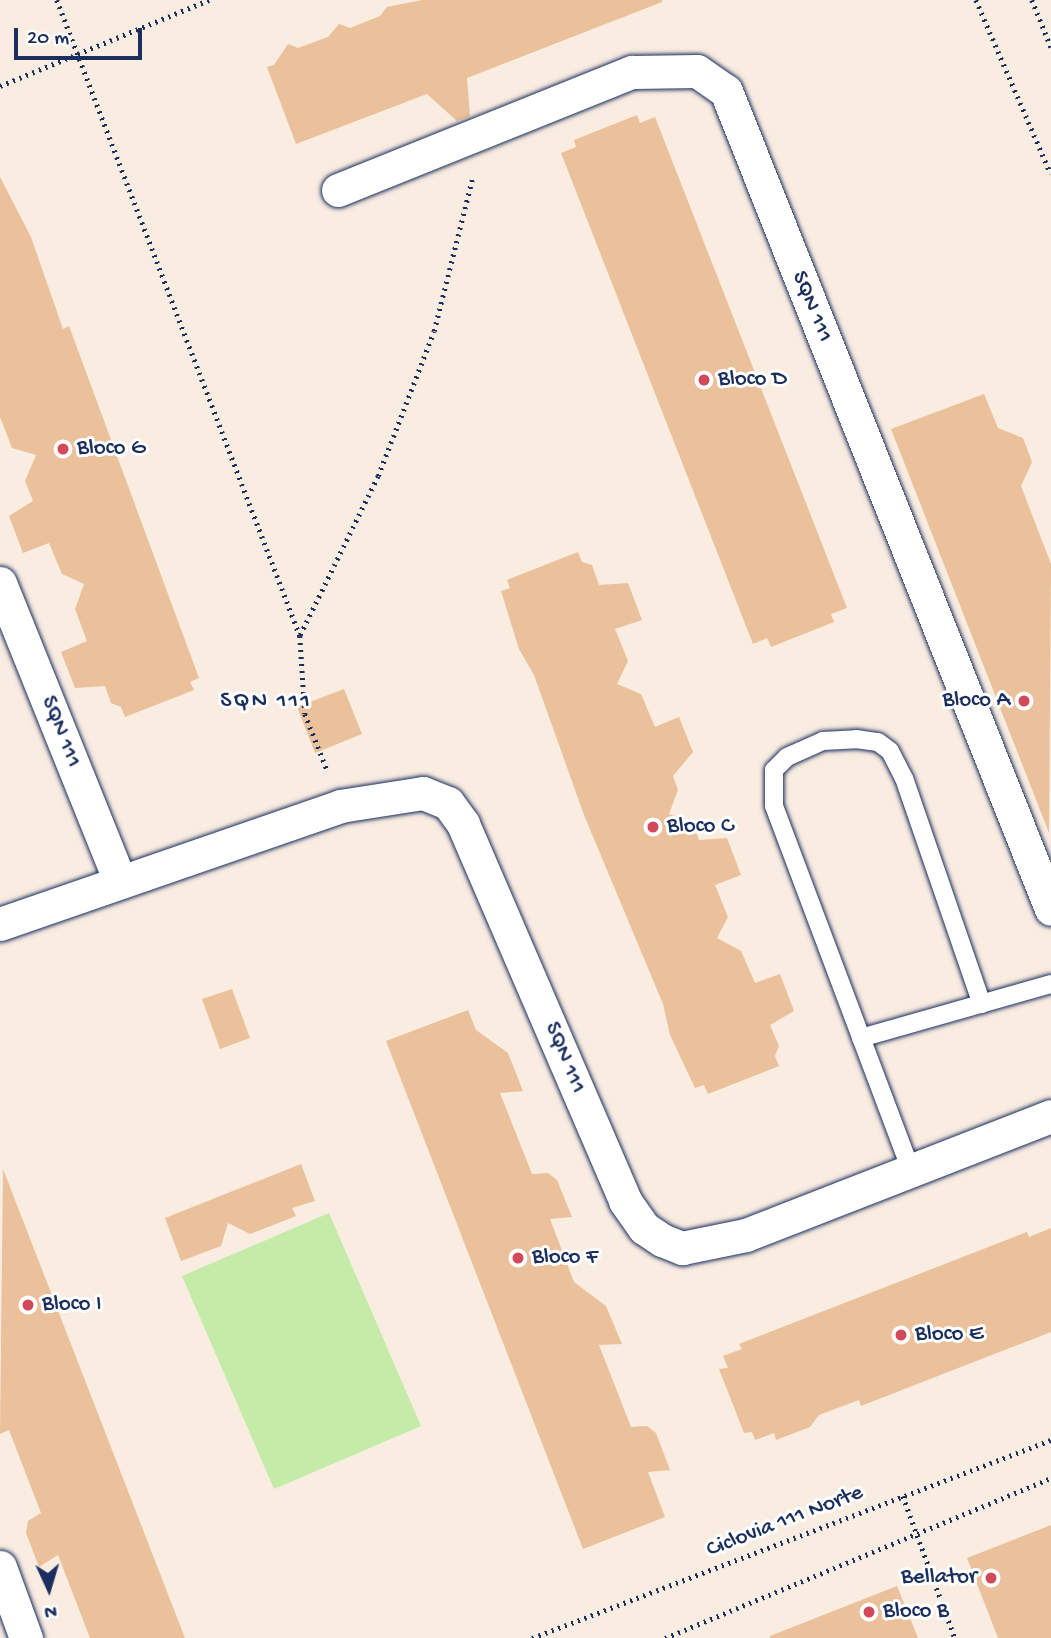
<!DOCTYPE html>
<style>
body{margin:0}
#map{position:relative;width:1051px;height:1638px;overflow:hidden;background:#f9ece1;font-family:"Gochi Hand",sans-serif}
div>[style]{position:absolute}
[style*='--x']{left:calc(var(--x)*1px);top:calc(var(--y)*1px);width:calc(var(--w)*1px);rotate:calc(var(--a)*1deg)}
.green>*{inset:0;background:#c4eca8}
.building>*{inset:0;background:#eac19a}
.path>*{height:4.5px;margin-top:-2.25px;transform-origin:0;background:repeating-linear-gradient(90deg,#1b2f5e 0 2px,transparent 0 7px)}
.roads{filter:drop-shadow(0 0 2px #1b2f5e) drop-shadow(0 0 2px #1b2f5e)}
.lane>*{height:18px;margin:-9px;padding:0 9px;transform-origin:9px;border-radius:9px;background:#fff}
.street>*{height:33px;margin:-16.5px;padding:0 16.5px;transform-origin:16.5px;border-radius:16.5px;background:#fff}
.dots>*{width:19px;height:19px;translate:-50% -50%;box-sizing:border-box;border:4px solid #fff;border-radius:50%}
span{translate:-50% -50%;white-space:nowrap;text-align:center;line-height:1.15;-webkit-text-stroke:6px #fff;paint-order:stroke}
.street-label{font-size:23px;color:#1b2f5e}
.poi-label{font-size:23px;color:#1b2f5e}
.left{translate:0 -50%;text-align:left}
.right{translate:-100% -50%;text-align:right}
.neighbourhood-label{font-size:24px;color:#1b2f5e;letter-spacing:2px}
.north{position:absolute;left:14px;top:1554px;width:70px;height:70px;-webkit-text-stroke:5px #fff;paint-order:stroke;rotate:176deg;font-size:19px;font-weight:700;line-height:28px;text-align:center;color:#1b2f5e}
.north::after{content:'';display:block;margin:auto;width:24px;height:32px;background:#1b2f5e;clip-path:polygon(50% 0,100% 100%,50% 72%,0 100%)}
.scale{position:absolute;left:14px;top:28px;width:128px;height:32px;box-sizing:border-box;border:4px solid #1b2f5e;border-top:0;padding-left:9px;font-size:21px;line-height:24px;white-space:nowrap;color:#1b2f5e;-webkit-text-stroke:5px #fff;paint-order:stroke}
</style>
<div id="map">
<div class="green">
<i style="clip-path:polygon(329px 1213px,421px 1426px,274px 1489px,182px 1276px)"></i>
</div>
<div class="building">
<i style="clip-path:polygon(422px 0,662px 0,662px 2px,467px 78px,470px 116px,457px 121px,427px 94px,296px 144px,267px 67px,274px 65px,288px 44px,298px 48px,328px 37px,339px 24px,350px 28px,380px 16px,387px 7px)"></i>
<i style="clip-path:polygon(637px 115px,640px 123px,655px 117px,847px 608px,831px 614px,834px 622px,771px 647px,767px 638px,753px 644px,561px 153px,576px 147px,574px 140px)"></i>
<i style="clip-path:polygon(0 177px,31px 237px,63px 329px,69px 326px,199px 678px,190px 682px,194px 690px,125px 717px,121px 707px,111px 703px,105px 686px,75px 688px,61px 652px,87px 641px,75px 609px,84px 584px,62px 574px,49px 543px,23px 553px,9px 516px,33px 501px,25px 481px,36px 455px,12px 448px,0 417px)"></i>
<i style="clip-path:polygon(984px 394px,998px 428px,1023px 438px,1032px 462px,1021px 486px,1051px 564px,1049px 833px,891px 429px)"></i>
<i style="clip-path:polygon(578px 552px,582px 562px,592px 565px,599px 585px,628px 583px,642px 620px,615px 629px,628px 661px,617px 684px,641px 694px,655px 727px,679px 717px,693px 752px,673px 776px,678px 790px,669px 814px,692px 822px,699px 840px,727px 838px,741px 875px,715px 885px,728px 917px,717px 938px,741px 951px,755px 983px,780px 974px,794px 1011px,770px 1025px,779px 1046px,775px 1056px,779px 1066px,708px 1094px,704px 1085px,695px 1088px,670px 1035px,663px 1004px,584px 815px,534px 675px,519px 649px,501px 591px,510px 588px,507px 580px)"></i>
<i style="clip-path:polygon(344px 689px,362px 734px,315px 753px,297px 707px)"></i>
<i style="clip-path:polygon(232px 989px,250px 1038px,220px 1049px,202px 999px)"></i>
<i style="clip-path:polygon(468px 1010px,476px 1030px,508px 1053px,523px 1091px,500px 1093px,532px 1174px,548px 1173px,557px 1180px,572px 1217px,550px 1219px,574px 1282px,606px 1306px,622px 1344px,599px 1345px,631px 1427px,647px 1426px,656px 1433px,670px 1470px,648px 1472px,665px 1517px,583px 1549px,386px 1041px)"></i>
<i style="clip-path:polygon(301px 1164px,315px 1201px,292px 1208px,296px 1216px,250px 1234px,228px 1223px,221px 1246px,181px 1261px,165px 1218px)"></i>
<i style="clip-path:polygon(3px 1169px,185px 1638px,90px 1638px,58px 1555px,39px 1567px,26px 1533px,28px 1521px,41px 1513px,9px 1430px,0 1434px)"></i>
<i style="clip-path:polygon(1051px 1228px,1051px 1332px,861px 1406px,859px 1400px,819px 1415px,810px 1427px,776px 1440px,774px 1433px,755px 1440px,752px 1432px,744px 1433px,719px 1369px,728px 1368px,723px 1356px,742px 1349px,739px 1344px,1027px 1232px,1029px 1237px)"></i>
<i style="clip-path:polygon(1051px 1525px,1051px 1638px,998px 1638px,967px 1558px)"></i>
<i style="clip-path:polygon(897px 1586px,918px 1638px,770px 1638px,770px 1636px)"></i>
</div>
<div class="path">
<i style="--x:57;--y:0;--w:681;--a:69.09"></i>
<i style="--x:300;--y:636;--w:78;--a:86.3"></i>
<i style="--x:305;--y:714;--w:62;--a:68.4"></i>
<i style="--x:976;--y:0;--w:189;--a:66.7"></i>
<i style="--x:1032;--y:0;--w:51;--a:68"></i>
<i style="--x:0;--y:86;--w:226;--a:-22.4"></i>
<i style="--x:300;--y:635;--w:177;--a:-63.9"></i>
<i style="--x:378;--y:476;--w:155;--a:-68.9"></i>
<i style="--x:434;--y:331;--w:160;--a:-75.9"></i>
<i style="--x:903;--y:1496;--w:151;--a:69.9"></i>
<i style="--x:532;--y:1638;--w:555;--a:-20.88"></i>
<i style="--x:665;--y:1638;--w:418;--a:-22.5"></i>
</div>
<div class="roads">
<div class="lane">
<i style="--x:861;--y:1038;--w:198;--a:-15.9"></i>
<i style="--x:912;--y:1173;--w:392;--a:-110.6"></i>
<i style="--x:774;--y:806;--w:36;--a:-90"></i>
<i style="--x:774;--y:770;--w:18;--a:-45"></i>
<i style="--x:787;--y:757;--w:39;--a:-24"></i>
<i style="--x:823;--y:741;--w:33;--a:-3"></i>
<i style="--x:856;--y:739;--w:22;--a:8"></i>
<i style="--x:878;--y:742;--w:15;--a:37"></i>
<i style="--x:890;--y:751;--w:30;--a:63"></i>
<i style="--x:904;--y:778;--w:239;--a:71"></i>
</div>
<div class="street">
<i style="--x:338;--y:190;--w:317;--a:-21.9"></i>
<i style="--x:632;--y:72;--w:65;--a:-0.9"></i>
<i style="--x:697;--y:71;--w:35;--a:35"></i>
<i style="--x:726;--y:91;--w:880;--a:68.33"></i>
<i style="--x:0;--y:583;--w:321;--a:68.1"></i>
<i style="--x:0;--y:924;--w:360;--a:-19.1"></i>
<i style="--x:340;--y:806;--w:84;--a:-8.9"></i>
<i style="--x:423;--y:793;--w:27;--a:22"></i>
<i style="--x:448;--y:803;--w:26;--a:54"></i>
<i style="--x:463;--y:824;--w:410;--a:66.7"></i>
<i style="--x:625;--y:1201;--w:33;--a:55"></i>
<i style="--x:644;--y:1228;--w:22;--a:34"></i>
<i style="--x:662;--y:1240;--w:22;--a:22"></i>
<i style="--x:682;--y:1248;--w:65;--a:-11.5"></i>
<i style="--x:746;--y:1235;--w:327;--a:-21.3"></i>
<i style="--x:0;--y:1567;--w:76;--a:69.9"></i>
</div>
</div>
<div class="dots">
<i style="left:704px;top:380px;background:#d1495b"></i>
<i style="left:63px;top:449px;background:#d1495b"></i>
<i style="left:1024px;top:701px;background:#d1495b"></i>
<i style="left:653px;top:827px;background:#d1495b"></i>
<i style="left:518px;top:1258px;background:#d1495b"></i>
<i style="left:28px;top:1305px;background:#d1495b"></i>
<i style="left:901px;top:1335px;background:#d1495b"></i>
<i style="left:991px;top:1578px;background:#d1495b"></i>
<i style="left:869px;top:1612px;background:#d1495b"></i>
</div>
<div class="street-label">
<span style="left:811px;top:307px;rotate:68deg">SQN 111</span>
<span style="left:60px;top:732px;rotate:68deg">SQN 111</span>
<span style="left:564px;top:1058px;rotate:67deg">SQN 111</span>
<span style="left:785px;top:1522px;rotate:-21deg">Ciclovia 111 Norte</span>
</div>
<div class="poi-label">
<span class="left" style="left:718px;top:380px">Bloco D</span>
<span class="left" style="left:77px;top:449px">Bloco G</span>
<span class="right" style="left:1010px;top:701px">Bloco A</span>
<span class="left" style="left:667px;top:827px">Bloco C</span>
<span class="left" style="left:532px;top:1258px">Bloco F</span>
<span class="left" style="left:42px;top:1305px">Bloco I</span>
<span class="left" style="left:915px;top:1335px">Bloco E</span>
<span class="right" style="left:977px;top:1578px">Bellator</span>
<span class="left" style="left:883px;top:1612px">Bloco B</span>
</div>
<div class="neighbourhood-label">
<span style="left:266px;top:702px">SQN 111</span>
</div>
<div class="north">N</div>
<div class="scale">20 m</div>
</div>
